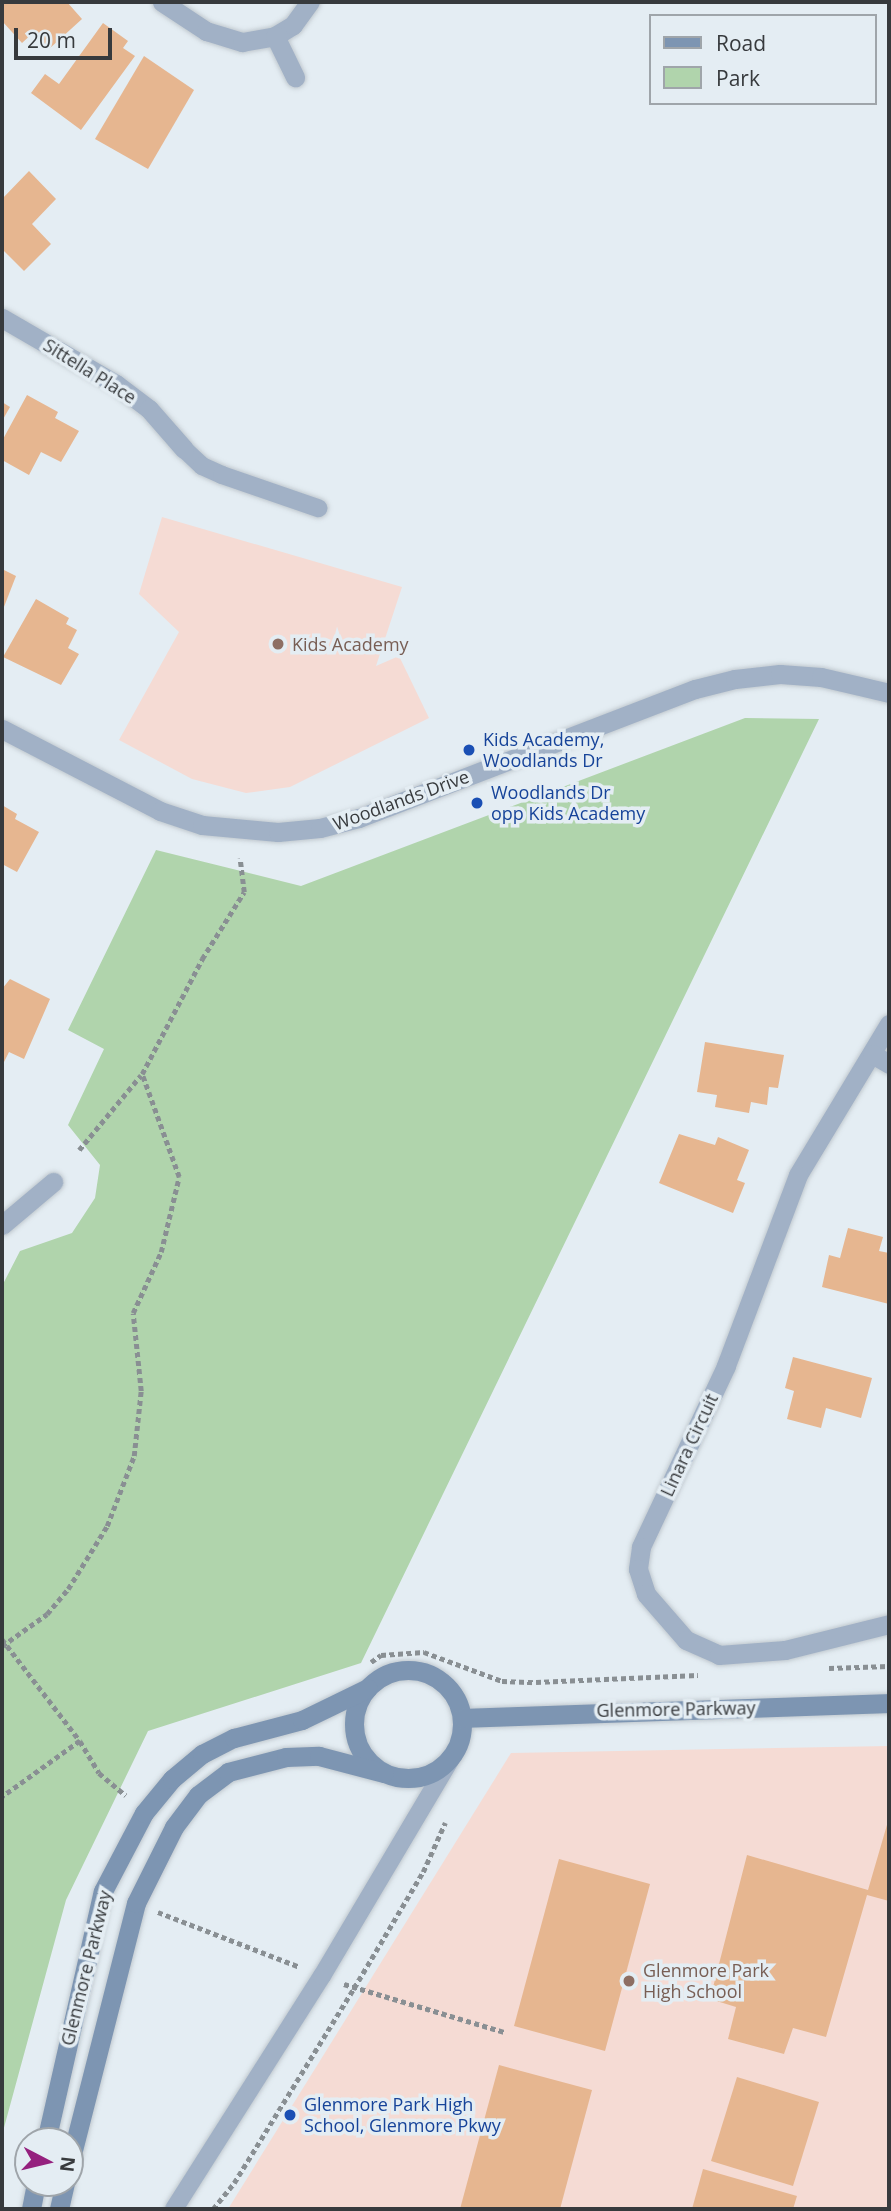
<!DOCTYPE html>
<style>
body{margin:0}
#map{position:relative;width:891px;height:2211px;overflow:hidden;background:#e4edf3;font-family:"Open Sans",sans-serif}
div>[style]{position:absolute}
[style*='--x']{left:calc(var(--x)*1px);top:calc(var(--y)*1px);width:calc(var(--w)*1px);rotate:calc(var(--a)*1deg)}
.education>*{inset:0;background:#f5dbd4}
.green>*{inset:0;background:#b0d4ac}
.building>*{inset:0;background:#e6b690}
.path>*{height:4.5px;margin-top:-2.25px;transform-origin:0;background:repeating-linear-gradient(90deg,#898f93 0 5px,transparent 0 8.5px)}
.roads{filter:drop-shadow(0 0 2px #c1c9cf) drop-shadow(0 0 2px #c1c9cf)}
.service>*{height:18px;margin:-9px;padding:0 9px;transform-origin:9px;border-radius:9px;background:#a1b1c6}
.minor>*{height:19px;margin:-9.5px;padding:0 9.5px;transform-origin:9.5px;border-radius:9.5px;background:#a1b1c6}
.tertiary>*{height:19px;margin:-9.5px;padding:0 9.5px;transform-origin:9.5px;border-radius:9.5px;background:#a1b1c6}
.secondary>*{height:19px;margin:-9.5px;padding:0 9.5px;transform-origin:9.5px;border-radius:9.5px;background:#7d95b2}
.secondary>.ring{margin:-9.5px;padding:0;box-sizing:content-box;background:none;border:19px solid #7d95b2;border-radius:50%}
.dots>*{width:19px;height:19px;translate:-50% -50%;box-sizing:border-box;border:4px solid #e4edf3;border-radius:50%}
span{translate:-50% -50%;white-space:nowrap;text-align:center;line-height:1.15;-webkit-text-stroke:7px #e4edf3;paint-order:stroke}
.street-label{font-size:18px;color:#373a3d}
.education-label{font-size:18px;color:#785e54}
.left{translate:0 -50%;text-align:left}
.transit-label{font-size:18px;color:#164399}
.frame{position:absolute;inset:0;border:4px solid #373a3d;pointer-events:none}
.legend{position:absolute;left:649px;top:14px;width:228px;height:91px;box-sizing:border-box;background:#e4edf3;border:2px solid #9fa5aa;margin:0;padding:9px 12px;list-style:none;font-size:21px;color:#373a3d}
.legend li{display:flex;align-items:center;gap:14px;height:35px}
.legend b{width:35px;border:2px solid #9fa5aa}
.north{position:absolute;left:14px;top:2127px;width:70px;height:70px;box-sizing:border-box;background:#e4edf3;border:2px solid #9fa5aa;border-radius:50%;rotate:97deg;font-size:19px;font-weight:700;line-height:28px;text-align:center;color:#373a3d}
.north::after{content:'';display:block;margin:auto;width:24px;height:32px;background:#95217e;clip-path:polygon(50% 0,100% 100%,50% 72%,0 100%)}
.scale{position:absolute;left:14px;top:28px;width:98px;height:32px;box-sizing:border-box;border:4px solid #373a3d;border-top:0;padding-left:9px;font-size:21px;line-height:24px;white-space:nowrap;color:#373a3d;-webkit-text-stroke:5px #e4edf3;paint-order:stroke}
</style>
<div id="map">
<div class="education">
<i style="clip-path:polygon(162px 517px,402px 587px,376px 666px,399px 656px,429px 718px,290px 787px,246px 793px,192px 779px,119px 740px,179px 632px,139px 594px)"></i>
<i style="clip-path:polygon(889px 1746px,889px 2209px,228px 2209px,511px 1753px)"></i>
</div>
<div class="green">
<i style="clip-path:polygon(745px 718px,819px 719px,361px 1663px,148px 1731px,66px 1900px,2px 2135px,2px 1286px,20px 1251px,72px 1233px,95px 1198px,100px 1165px,68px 1125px,104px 1049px,68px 1030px,156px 850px,301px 886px)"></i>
</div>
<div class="building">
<i style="clip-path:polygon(2px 2px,67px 2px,82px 19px,49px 49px,34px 32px,22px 43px,2px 21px)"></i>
<i style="clip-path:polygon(103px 23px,128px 41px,123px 48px,135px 56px,81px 130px,31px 93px,45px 74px,59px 84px)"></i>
<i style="clip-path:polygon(144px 56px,194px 90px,148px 169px,95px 139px)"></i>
<i style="clip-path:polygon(29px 171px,56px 199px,32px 224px,51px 244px,24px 271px,2px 249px,2px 199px)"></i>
<i style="clip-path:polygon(27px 395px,58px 412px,55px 418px,79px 431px,61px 462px,41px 452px,29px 475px,2px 460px,2px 441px)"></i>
<i style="clip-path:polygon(2px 402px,10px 407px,2px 421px)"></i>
<i style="clip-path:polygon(2px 569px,16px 576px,2px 612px)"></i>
<i style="clip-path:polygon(36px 599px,69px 618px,66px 624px,77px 630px,68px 648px,79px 654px,61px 685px,3px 657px)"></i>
<i style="clip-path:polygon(2px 805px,17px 814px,15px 819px,39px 832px,17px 872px,2px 864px)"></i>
<i style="clip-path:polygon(10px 979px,50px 999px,24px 1059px,9px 1052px,2px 1066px,2px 989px)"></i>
<i style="clip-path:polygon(705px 1042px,784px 1055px,778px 1088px,769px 1087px,767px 1105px,751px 1102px,749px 1113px,715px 1107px,717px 1095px,697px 1092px)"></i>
<i style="clip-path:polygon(679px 1134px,715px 1145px,718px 1137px,749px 1150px,737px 1180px,745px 1183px,733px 1213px,659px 1183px)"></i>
<i style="clip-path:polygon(848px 1228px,883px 1237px,879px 1251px,889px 1253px,889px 1304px,822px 1287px,829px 1255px,840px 1258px)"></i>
<i style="clip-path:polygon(793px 1357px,872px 1378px,861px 1418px,826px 1408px,821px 1428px,787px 1419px,794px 1391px,785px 1388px)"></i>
<i style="clip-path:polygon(889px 1818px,889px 1901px,867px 1895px,826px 2037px,793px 2028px,784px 2054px,728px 2039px,736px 2007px,710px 1999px,747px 1855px,868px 1890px)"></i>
<i style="clip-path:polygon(559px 1859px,650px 1884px,605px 2051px,514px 2026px)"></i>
<i style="clip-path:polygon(499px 2065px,592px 2090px,560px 2209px,460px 2209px)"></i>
<i style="clip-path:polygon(737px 2077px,819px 2102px,793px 2186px,711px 2161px)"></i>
<i style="clip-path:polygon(703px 2169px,797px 2196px,793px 2209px,692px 2209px)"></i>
</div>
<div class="path">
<i style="--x:79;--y:1150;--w:97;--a:-50.4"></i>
<i style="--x:2;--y:1639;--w:128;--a:52.6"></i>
<i style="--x:80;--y:1741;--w:96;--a:144.3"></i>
<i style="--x:2;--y:1646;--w:55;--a:-35.4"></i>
<i style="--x:47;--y:1614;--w:33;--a:-50"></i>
<i style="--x:68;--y:1589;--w:74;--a:-58.2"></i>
<i style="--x:107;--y:1526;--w:75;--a:-68.9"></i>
<i style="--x:134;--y:1456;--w:65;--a:-83.9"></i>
<i style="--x:141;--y:1391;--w:78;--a:-95.9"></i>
<i style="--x:133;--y:1313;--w:67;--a:-65.3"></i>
<i style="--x:161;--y:1252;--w:77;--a:-76.5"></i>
<i style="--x:179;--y:1177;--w:109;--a:-109.8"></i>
<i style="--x:142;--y:1074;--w:130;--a:-62.4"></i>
<i style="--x:202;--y:959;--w:79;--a:-57.9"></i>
<i style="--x:244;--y:892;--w:34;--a:-97"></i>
<i style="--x:371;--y:1662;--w:12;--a:-35"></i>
<i style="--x:381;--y:1655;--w:43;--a:-4"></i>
<i style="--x:424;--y:1652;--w:83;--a:20.4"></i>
<i style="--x:502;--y:1681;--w:34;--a:2"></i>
<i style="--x:536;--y:1682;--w:162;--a:-2.5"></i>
<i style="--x:829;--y:1668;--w:60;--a:-1.9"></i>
<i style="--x:80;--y:1741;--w:37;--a:59"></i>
<i style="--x:99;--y:1773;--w:35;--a:40"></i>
<i style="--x:158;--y:1912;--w:152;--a:21.2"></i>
<i style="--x:344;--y:1984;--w:167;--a:16.7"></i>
<i style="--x:213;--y:2209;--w:33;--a:-51"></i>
<i style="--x:234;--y:2183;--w:229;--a:-58.4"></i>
<i style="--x:354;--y:1988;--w:135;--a:-59.3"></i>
<i style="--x:423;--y:1872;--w:54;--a:-65.8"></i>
</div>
<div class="roads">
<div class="service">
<i style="--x:184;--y:449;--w:25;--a:43"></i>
<i style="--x:202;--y:466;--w:22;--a:24"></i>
<i style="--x:222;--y:475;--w:102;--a:19"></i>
<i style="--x:174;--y:2209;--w:276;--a:-57.6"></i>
<i style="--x:322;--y:1976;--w:258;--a:-59.3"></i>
</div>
<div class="minor">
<i style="--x:162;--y:2;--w:53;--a:33.4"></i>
<i style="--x:206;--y:31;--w:38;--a:17"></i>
<i style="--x:242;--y:42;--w:34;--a:-10"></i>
<i style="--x:275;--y:36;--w:21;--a:-31"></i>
<i style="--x:293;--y:25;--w:29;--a:-54"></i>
<i style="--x:275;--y:36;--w:46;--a:64"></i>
<i style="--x:2;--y:318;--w:132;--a:30.1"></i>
<i style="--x:116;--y:384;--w:41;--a:37.1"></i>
<i style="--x:149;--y:409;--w:53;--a:48.8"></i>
<i style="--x:889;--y:1024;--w:176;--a:121.1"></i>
<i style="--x:798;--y:1175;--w:204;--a:110.7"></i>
<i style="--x:726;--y:1366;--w:200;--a:115.2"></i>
<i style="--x:641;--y:1547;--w:22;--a:98"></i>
<i style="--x:638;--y:1569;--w:26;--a:72"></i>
<i style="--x:646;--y:1594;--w:61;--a:49"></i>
<i style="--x:686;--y:1640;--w:36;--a:24"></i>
<i style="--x:719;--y:1655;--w:66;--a:-4.3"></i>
<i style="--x:785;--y:1650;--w:107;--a:-14"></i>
<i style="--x:872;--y:1054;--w:20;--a:30"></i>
<i style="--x:2;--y:1225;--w:67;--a:-40.1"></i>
</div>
<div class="tertiary">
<i style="--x:2;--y:729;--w:178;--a:27.4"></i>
<i style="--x:160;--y:811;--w:44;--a:18.4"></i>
<i style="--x:202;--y:825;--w:76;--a:5.3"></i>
<i style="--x:278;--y:832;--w:42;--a:-5.4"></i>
<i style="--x:320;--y:828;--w:40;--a:-14.4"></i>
<i style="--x:359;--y:818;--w:360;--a:-21"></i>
<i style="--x:695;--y:689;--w:41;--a:-14"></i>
<i style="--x:735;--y:679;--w:45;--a:-6.3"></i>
<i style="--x:780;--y:674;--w:41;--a:4.2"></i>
<i style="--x:821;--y:677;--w:70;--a:13.2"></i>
</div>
<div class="secondary">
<i class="ring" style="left:354px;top:1670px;width:89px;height:89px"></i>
<i style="--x:463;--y:1718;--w:426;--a:-2"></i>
<i style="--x:46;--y:2141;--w:256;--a:-77.2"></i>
<i style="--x:103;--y:1891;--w:88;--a:-62.3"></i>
<i style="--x:144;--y:1813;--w:44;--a:-50.5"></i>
<i style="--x:172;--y:1779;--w:39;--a:-40"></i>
<i style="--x:202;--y:1754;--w:36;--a:-27"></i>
<i style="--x:234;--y:1738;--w:70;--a:-14.8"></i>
<i style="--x:302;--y:1720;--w:73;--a:-25.9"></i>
<i style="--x:70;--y:2162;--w:267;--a:-75.7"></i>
<i style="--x:136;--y:1903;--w:85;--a:-63.4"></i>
<i style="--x:174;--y:1827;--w:40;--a:-53"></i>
<i style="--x:198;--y:1795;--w:38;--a:-37"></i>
<i style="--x:228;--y:1772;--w:60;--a:-14.5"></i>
<i style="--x:286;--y:1757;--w:33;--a:-2"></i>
<i style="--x:319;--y:1756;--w:67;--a:14.7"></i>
<i style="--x:31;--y:2209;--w:26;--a:-79"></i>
<i style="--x:59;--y:2209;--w:27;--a:-77"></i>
</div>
</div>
<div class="dots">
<i style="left:278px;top:644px;background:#8d6e63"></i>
<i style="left:469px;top:750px;background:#1a4fb4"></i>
<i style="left:477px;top:803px;background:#1a4fb4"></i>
<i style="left:629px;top:1981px;background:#8d6e63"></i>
<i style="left:290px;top:2115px;background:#1a4fb4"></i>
</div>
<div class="street-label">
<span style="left:90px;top:371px;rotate:32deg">Sittella Place</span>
<span style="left:401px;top:800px;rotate:-20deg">Woodlands Drive</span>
<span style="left:689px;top:1445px;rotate:-65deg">Linara Circuit</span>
<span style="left:676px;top:1709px;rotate:-1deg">Glenmore Parkway</span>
<span style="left:86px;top:1968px;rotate:-76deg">Glenmore Parkway</span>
</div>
<div class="education-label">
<span class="left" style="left:292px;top:644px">Kids Academy</span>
<span class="left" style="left:643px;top:1981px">Glenmore Park<br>High School</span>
</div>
<div class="transit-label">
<span class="left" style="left:483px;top:750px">Kids Academy,<br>Woodlands Dr</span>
<span class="left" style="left:491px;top:803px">Woodlands Dr<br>opp Kids Academy</span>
<span class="left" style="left:304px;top:2115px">Glenmore Park High<br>School, Glenmore Pkwy</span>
</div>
<div class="frame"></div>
<ul class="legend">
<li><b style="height:9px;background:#7d95b2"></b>Road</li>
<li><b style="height:19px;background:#b0d4ac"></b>Park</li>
</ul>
<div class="north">N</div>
<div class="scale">20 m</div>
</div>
